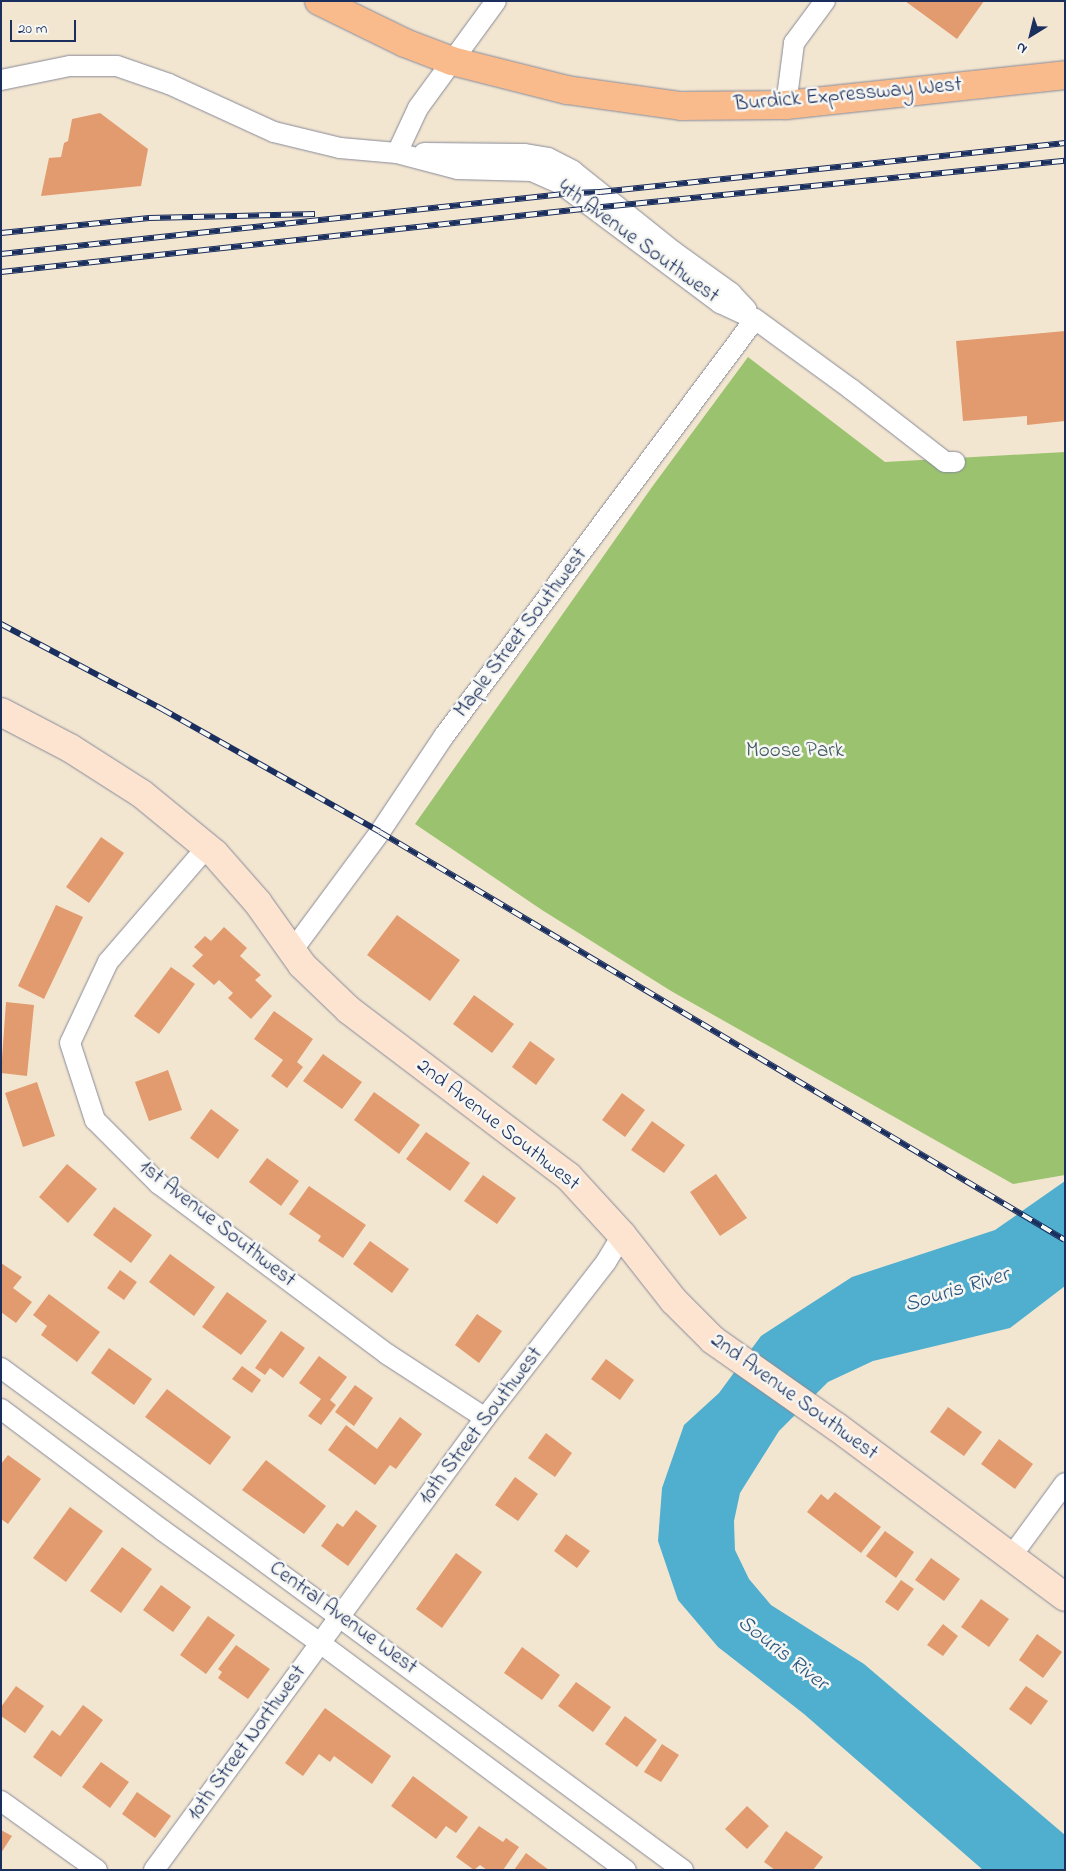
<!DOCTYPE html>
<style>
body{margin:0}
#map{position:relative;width:1066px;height:1871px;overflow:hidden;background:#f3e6d1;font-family:"Indie Flower",sans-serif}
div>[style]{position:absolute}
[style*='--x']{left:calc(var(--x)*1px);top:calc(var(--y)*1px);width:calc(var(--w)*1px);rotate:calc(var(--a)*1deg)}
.green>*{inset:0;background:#9bc36f}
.water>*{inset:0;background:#50afcf}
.building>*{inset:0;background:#e29b6f}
.roads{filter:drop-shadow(0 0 1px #878a98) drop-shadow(0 0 1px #878a98)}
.street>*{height:20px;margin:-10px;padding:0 10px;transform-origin:10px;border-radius:10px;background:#fff}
.secondary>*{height:28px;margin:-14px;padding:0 14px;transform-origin:14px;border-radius:14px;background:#fde4d1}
.primary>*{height:28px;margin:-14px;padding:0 14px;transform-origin:14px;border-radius:14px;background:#fabb8c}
.rail>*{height:5.5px;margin-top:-2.75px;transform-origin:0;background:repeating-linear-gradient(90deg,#f6f6f2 0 11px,#1b2f5e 0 22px);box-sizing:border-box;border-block:1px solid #1b2f5e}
span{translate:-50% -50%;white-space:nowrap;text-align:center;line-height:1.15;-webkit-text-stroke:5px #f6f6f2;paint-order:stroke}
.street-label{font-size:21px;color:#1b2f5e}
.park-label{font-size:21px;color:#415b63}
.water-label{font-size:22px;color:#2b5580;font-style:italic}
.frame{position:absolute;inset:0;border:2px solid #1b2f5e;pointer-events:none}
.north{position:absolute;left:1006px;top:10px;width:50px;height:50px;-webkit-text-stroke:4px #f6f6f2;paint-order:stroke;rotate:216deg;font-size:14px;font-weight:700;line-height:20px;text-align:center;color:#1b2f5e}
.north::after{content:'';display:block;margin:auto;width:18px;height:22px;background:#1b2f5e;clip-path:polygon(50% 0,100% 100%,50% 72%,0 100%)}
.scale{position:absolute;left:10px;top:20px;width:66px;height:22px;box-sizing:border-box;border:2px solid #1b2f5e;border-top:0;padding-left:6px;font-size:15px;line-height:18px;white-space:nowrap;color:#1b2f5e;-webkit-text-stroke:4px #f6f6f2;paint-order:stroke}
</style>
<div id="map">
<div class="green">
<i style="clip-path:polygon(748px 357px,885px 462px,1065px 452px,1065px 1175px,1013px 1184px,671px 991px,542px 910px,415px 824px,652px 487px)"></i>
</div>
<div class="water">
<i style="clip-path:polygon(1065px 1181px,1065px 1286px,1010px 1328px,873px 1361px,828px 1382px,779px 1431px,740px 1493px,734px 1521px,735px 1550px,749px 1579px,771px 1605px,864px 1664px,1065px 1835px,1065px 1870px,983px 1870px,804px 1714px,718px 1647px,678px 1600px,658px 1541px,662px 1488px,684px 1425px,719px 1393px,761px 1336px,852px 1277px,995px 1230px)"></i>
</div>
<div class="building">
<i style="clip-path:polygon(905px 1px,984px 1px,957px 39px)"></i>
<i style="clip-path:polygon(100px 113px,148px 149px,141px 186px,41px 196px,49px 158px,61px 157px,64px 143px,68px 141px,72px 119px)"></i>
<i style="clip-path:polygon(1065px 331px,1065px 421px,1027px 425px,1027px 416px,963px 421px,956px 341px)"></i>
<i style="clip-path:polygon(101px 837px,124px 853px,89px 903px,66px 887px)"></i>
<i style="clip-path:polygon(56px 905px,83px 917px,44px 999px,18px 986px)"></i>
<i style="clip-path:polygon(397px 915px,460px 960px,430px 1001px,367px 955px)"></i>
<i style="clip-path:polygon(224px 927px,247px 948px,240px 956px,261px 975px,255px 980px,272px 996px,251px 1019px,228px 998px,233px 993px,219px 980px,214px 985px,192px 966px,203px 955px,194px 947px,205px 936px,211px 941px)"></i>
<i style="clip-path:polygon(171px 967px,195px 984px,159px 1034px,134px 1016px)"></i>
<i style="clip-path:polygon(474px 995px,514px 1024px,492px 1053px,453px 1024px)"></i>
<i style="clip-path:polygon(6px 1002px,34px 1005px,27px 1076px,1px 1073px)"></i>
<i style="clip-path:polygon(274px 1011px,313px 1039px,297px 1062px,303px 1067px,287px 1088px,271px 1076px,283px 1060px,254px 1039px)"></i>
<i style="clip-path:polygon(530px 1041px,555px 1059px,536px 1085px,512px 1067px)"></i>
<i style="clip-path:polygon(323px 1054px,362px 1082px,342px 1109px,303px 1081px)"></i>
<i style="clip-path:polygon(168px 1070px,182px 1110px,149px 1121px,135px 1082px)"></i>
<i style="clip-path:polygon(37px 1082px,55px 1136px,23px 1147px,5px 1093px)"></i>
<i style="clip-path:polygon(374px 1092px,420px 1125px,399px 1154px,354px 1120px)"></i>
<i style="clip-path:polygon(622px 1093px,645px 1110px,625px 1137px,602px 1120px)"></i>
<i style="clip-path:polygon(211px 1109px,239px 1130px,218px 1159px,190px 1138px)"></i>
<i style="clip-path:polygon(652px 1121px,685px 1145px,664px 1173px,631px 1150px)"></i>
<i style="clip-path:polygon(426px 1132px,470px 1163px,450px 1191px,406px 1159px)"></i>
<i style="clip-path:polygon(267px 1158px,299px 1181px,281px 1206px,249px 1182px)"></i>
<i style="clip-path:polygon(67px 1164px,97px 1189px,68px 1223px,39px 1197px)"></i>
<i style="clip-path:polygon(716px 1174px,747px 1218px,720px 1236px,690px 1192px)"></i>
<i style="clip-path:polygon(483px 1175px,516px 1198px,497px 1224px,464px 1201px)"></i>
<i style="clip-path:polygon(309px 1186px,366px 1225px,343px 1258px,318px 1241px,321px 1236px,289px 1214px)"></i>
<i style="clip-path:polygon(114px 1207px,152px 1235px,131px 1263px,93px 1235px)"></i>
<i style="clip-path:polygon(370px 1241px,409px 1269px,392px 1293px,353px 1264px)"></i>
<i style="clip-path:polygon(170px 1254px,215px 1287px,194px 1316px,149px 1282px)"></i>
<i style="clip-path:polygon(1px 1263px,22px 1277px,13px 1288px,32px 1302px,16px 1323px,1px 1312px)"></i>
<i style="clip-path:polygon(120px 1270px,137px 1282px,124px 1300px,107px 1288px)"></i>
<i style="clip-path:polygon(227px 1292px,267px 1321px,241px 1355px,202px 1327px)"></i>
<i style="clip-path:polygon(49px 1294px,100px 1332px,77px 1362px,41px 1335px,47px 1326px,33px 1315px)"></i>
<i style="clip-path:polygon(477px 1314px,502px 1331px,479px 1363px,455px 1345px)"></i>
<i style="clip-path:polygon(281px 1331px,305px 1348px,283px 1378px,270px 1368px,265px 1375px,255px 1368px)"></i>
<i style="clip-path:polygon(109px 1348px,152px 1379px,134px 1405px,91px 1373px)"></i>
<i style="clip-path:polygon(319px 1356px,347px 1377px,330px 1400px,336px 1405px,321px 1425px,308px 1416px,321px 1399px,299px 1383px)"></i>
<i style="clip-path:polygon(606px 1359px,634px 1380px,620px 1400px,591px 1379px)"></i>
<i style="clip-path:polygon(242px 1366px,261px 1380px,252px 1393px,232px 1379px)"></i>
<i style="clip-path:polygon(355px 1385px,373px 1398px,354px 1426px,335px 1412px)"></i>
<i style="clip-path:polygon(167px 1389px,231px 1437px,210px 1465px,145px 1417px)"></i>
<i style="clip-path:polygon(948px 1407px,982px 1432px,964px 1456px,930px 1432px)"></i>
<i style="clip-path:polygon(400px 1417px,422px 1434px,396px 1469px,390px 1465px,375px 1485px,328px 1450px,346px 1425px,377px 1449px)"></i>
<i style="clip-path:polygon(546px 1433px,572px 1453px,555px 1477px,528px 1458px)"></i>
<i style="clip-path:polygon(999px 1439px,1033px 1464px,1015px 1489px,981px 1464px)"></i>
<i style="clip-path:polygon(8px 1455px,41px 1479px,8px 1524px,1px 1519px,1px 1464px)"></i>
<i style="clip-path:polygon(266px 1460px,326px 1506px,304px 1534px,242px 1490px)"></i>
<i style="clip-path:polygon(515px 1477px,538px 1494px,518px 1521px,495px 1505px)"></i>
<i style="clip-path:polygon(835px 1492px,881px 1527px,861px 1553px,807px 1512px,821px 1494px,828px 1500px)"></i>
<i style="clip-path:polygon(70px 1507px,103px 1531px,66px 1582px,33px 1558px)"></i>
<i style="clip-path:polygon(356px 1510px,377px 1526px,348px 1566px,321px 1546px,337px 1523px,343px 1527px)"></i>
<i style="clip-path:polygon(885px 1531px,914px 1552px,896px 1578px,866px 1556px)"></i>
<i style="clip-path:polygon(566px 1534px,590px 1551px,577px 1568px,554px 1551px)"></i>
<i style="clip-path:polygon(122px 1547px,152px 1569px,121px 1613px,90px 1591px)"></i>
<i style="clip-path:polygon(456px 1553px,482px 1572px,442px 1628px,416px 1609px)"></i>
<i style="clip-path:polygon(931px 1558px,960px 1579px,944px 1601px,915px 1580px)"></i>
<i style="clip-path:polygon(901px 1580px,914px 1589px,898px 1611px,885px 1602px)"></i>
<i style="clip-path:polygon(161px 1585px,191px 1607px,173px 1632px,143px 1610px)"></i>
<i style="clip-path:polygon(981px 1599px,1009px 1619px,989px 1647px,961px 1627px)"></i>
<i style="clip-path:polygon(208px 1616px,235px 1635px,206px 1674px,180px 1655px)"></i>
<i style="clip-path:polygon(943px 1624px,958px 1636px,943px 1656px,927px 1645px)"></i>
<i style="clip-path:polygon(1037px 1634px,1062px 1652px,1043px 1678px,1019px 1660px)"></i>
<i style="clip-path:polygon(236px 1645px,270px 1669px,248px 1699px,218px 1678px,222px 1672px,218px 1669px)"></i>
<i style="clip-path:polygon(522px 1647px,560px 1675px,542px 1700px,504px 1673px)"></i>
<i style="clip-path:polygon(576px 1682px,611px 1707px,593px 1732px,558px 1706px)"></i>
<i style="clip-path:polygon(16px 1686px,44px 1706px,25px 1733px,1px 1716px,1px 1707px)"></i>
<i style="clip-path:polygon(1026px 1686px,1048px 1701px,1031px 1725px,1009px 1709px)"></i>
<i style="clip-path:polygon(83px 1705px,103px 1720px,61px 1777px,33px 1757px,52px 1730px,60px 1736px)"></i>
<i style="clip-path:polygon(325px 1708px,391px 1756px,372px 1784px,334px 1756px,330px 1762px,319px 1754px,303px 1776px,285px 1763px)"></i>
<i style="clip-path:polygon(625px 1716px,657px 1740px,637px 1767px,605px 1744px)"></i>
<i style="clip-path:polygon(662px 1744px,679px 1755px,661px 1782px,644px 1772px)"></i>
<i style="clip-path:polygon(101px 1762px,129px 1782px,110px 1808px,82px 1787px)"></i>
<i style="clip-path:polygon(413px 1776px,468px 1817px,456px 1833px,446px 1826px,436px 1839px,391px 1806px)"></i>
<i style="clip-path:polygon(137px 1792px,171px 1816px,155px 1838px,122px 1814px)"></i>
<i style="clip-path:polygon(747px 1806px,769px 1826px,747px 1849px,725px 1829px)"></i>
<i style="clip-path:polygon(479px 1826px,503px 1842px,506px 1838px,519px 1847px,503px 1870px,487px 1870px,480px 1865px,474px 1870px,456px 1857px)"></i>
<i style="clip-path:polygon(1px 1830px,12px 1836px,1px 1853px)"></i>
<i style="clip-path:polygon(786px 1831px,823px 1857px,813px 1870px,775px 1870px,764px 1862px)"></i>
<i style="clip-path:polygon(526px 1853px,549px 1870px,514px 1870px)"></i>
</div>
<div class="roads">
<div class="street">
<i style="--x:1;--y:80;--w:70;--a:-11.5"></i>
<i style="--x:70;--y:66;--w:47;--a:0"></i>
<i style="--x:117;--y:66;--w:55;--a:19.1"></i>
<i style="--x:169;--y:84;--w:115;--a:24.6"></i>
<i style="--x:274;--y:132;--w:68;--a:13.6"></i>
<i style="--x:340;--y:148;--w:57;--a:5"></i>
<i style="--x:397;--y:153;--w:50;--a:-65"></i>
<i style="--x:418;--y:108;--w:132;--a:-53.9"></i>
<i style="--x:786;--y:105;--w:63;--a:-82.6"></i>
<i style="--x:794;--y:43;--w:52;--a:-53.6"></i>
<i style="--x:397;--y:153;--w:63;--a:14.7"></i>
<i style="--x:458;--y:169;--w:74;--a:1.5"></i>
<i style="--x:532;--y:171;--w:32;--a:24"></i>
<i style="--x:561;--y:184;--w:199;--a:36.8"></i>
<i style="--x:720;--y:303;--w:38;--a:25"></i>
<i style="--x:755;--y:319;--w:119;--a:36.1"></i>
<i style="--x:851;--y:389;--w:119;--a:37.8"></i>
<i style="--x:945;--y:462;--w:10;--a:0"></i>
<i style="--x:424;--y:153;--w:100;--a:0.6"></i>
<i style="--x:524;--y:154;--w:24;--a:9"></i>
<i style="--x:548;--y:158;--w:28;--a:27"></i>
<i style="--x:573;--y:171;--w:128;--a:38.7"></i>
<i style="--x:673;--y:251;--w:72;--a:35.9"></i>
<i style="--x:731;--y:293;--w:23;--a:47"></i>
<i style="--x:206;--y:848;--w:150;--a:130.7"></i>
<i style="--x:108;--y:962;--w:89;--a:115.1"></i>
<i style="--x:70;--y:1043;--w:81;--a:72"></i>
<i style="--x:95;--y:1120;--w:91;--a:45"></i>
<i style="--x:159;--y:1184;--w:284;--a:36.7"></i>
<i style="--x:387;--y:1354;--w:117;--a:33.1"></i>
<i style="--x:292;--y:951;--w:148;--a:-53.5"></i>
<i style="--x:380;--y:832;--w:115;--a:-56.3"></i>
<i style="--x:444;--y:736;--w:520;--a:-53.28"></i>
<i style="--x:1;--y:1368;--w:847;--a:36.36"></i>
<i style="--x:1;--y:1409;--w:201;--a:36.9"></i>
<i style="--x:162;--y:1530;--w:194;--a:35.6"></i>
<i style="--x:320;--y:1643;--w:381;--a:36.6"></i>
<i style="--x:1010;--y:1558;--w:93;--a:-53.7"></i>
<i style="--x:1;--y:1801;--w:118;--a:35.7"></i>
<i style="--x:154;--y:1870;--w:560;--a:-53.78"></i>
<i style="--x:485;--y:1418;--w:197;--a:-52.2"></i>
<i style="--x:606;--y:1262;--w:31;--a:-59"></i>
</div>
<div class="secondary">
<i style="--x:1;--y:712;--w:78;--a:27.6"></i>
<i style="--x:70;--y:748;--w:85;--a:32.6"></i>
<i style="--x:142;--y:794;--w:94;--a:39.4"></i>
<i style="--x:215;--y:854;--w:65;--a:48.7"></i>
<i style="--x:258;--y:903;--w:76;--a:54.6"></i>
<i style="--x:302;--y:965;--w:65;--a:43.8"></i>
<i style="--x:349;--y:1010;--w:275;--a:37.2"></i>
<i style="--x:568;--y:1176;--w:80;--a:47.5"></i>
<i style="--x:622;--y:1235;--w:84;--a:51.8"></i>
<i style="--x:674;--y:1301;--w:55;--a:45"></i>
<i style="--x:713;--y:1340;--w:151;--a:35.1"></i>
<i style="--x:837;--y:1427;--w:284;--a:36.7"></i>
</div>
<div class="primary">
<i style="--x:319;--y:1;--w:96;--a:26"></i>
<i style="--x:405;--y:43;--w:50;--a:21"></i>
<i style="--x:452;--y:61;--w:119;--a:14.2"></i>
<i style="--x:567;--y:90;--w:115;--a:8"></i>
<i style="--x:681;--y:106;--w:105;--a:-0.5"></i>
<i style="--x:786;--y:105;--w:281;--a:-6.1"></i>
</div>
</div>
<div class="rail">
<i style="--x:1;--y:233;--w:149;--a:-5.8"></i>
<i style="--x:149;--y:218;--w:166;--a:-1.4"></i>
<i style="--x:1;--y:254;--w:575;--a:-6.09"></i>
<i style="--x:573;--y:193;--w:27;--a:-2"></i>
<i style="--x:600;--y:192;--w:468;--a:-6"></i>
<i style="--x:1;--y:272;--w:594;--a:-6.18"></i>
<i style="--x:592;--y:208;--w:475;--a:-5.7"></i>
<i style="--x:1;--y:624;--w:182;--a:27.8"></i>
<i style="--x:162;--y:709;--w:250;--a:29.4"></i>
<i style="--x:380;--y:832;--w:797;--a:30.78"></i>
</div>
<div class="street-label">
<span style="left:848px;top:95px;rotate:-5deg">Burdick Expressway West</span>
<span style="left:638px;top:242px;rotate:36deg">4th Avenue Southwest</span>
<span style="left:521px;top:633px;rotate:-53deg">Maple Street Southwest</span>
<span style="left:498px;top:1125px;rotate:38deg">2nd Avenue Southwest</span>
<span style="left:217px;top:1224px;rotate:38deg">1st Avenue Southwest</span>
<span style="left:794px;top:1397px;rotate:36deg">2nd Avenue Southwest</span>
<span style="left:481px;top:1426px;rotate:-53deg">10th Street Southwest</span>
<span style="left:343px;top:1618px;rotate:36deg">Central Avenue West</span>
<span style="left:247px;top:1743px;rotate:-54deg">10th Street Northwest</span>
</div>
<div class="park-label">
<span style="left:795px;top:751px">Moose Park</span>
</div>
<div class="water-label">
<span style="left:957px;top:1291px;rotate:-17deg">Souris River</span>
<span style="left:782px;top:1654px;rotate:38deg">Souris River</span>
</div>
<div class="frame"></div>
<div class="north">N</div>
<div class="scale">20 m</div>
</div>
